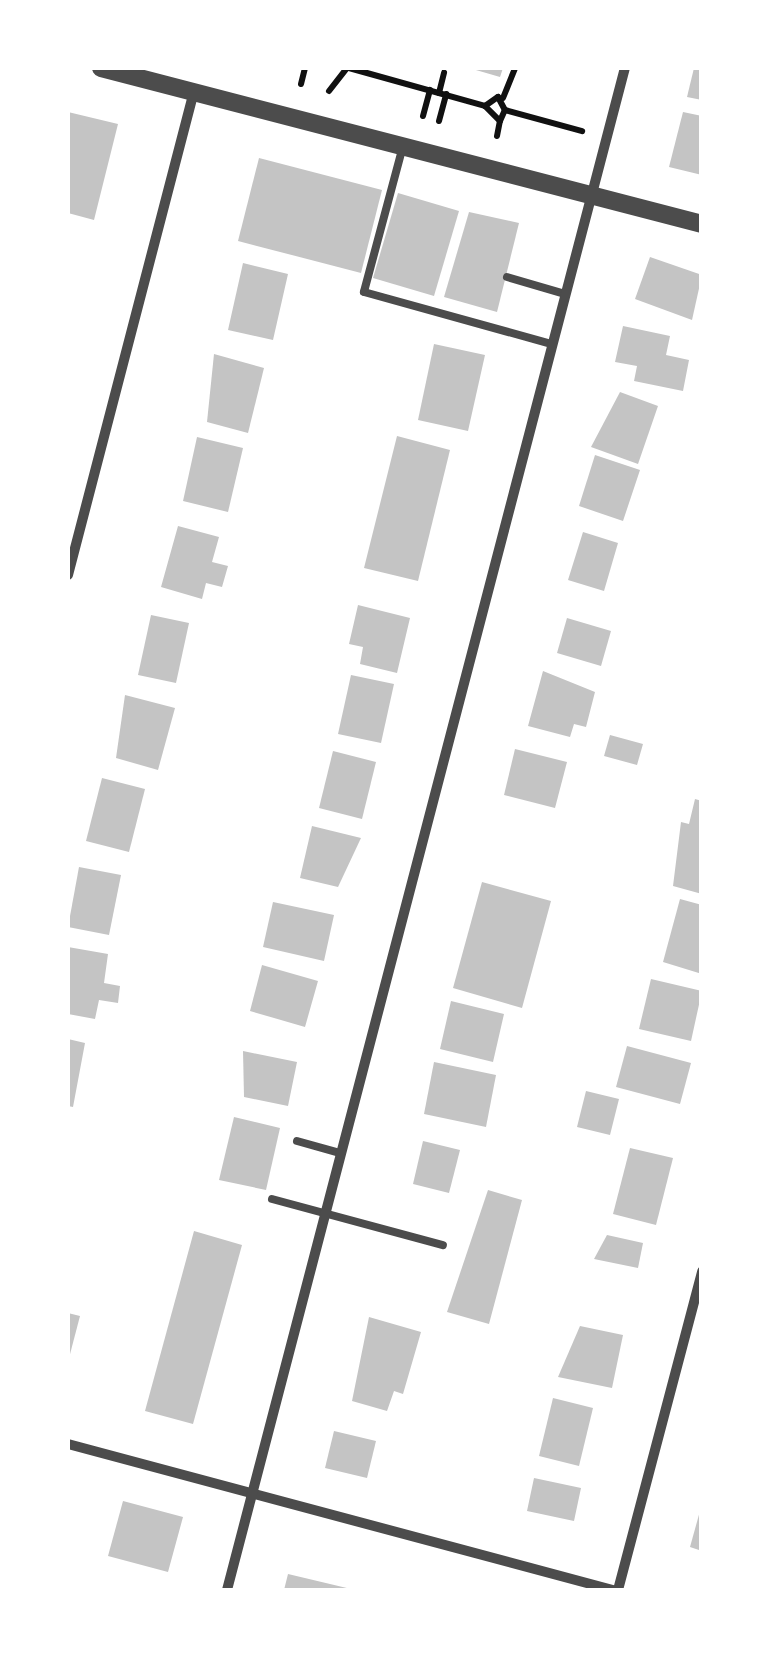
<!DOCTYPE html>
<style>
body{margin:0}
#map{position:relative;width:769px;height:1658px;overflow:hidden;background:#fff;font-family:"DM Sans",sans-serif}
div>[style]{position:absolute}
[style*='--x']{left:calc(var(--x)*1px);top:calc(var(--y)*1px);width:calc(var(--w)*1px);rotate:calc(var(--a)*1deg)}
.building>*{inset:0;background:#c4c4c4}
.path>*{height:6px;margin:-3px;padding:0 3px;transform-origin:3px;border-radius:3px;background:#111}
.service>*{height:8px;margin:-4px;padding:0 4px;transform-origin:4px;border-radius:4px;background:#4c4c4c}
.minor>*{height:10px;margin:-5px;padding:0 5px;transform-origin:5px;border-radius:5px;background:#4c4c4c}
.tertiary>*{height:18px;margin:-9px;padding:0 9px;transform-origin:9px;border-radius:9px;background:#4c4c4c}
span{translate:-50% -50%;white-space:nowrap;text-align:center;line-height:1.15;-webkit-text-stroke:8px #fff;paint-order:stroke}
.frame{position:absolute;inset:0;border:70px solid #fff;pointer-events:none}
</style>
<div id="map">
<div class="building">
<i style="clip-path:polygon(469px 68px,503px 68px,500px 77px)"></i>
<i style="clip-path:polygon(694px 68px,702px 68px,702px 100px,687px 97px)"></i>
<i style="clip-path:polygon(68px 112px,118px 124px,94px 220px,68px 213px)"></i>
<i style="clip-path:polygon(683px 112px,702px 116px,702px 175px,669px 167px)"></i>
<i style="clip-path:polygon(259px 158px,382px 190px,361px 273px,238px 241px)"></i>
<i style="clip-path:polygon(398px 193px,459px 211px,434px 296px,373px 278px)"></i>
<i style="clip-path:polygon(469px 212px,519px 223px,497px 312px,444px 297px)"></i>
<i style="clip-path:polygon(650px 257px,702px 275px,692px 320px,635px 299px)"></i>
<i style="clip-path:polygon(243px 263px,288px 274px,273px 340px,228px 330px)"></i>
<i style="clip-path:polygon(623px 326px,670px 336px,666px 355px,689px 360px,683px 391px,634px 381px,637px 366px,615px 362px)"></i>
<i style="clip-path:polygon(434px 344px,485px 355px,468px 431px,418px 420px)"></i>
<i style="clip-path:polygon(214px 354px,264px 368px,248px 433px,207px 422px)"></i>
<i style="clip-path:polygon(620px 392px,658px 406px,638px 464px,591px 447px)"></i>
<i style="clip-path:polygon(397px 436px,450px 450px,418px 581px,364px 568px)"></i>
<i style="clip-path:polygon(197px 437px,243px 448px,228px 512px,183px 501px)"></i>
<i style="clip-path:polygon(595px 455px,640px 470px,623px 521px,579px 506px)"></i>
<i style="clip-path:polygon(178px 526px,219px 537px,212px 562px,228px 566px,222px 587px,206px 583px,202px 599px,161px 587px)"></i>
<i style="clip-path:polygon(583px 532px,618px 543px,604px 591px,568px 580px)"></i>
<i style="clip-path:polygon(358px 605px,410px 618px,397px 673px,360px 664px,363px 647px,349px 644px)"></i>
<i style="clip-path:polygon(151px 615px,189px 623px,176px 683px,138px 675px)"></i>
<i style="clip-path:polygon(567px 618px,611px 631px,601px 666px,557px 653px)"></i>
<i style="clip-path:polygon(543px 671px,595px 692px,586px 727px,574px 724px,570px 737px,528px 726px)"></i>
<i style="clip-path:polygon(351px 675px,394px 684px,381px 743px,338px 734px)"></i>
<i style="clip-path:polygon(125px 695px,175px 708px,158px 770px,116px 758px)"></i>
<i style="clip-path:polygon(610px 735px,643px 744px,637px 765px,604px 756px)"></i>
<i style="clip-path:polygon(515px 749px,567px 762px,555px 808px,504px 795px)"></i>
<i style="clip-path:polygon(333px 751px,376px 762px,362px 819px,319px 808px)"></i>
<i style="clip-path:polygon(102px 778px,145px 789px,129px 852px,86px 841px)"></i>
<i style="clip-path:polygon(695px 799px,702px 801px,702px 894px,673px 886px,681px 822px,689px 824px)"></i>
<i style="clip-path:polygon(312px 826px,361px 838px,338px 887px,300px 878px)"></i>
<i style="clip-path:polygon(79px 867px,121px 875px,109px 935px,68px 927px)"></i>
<i style="clip-path:polygon(482px 882px,551px 901px,522px 1008px,453px 988px)"></i>
<i style="clip-path:polygon(680px 899px,702px 905px,702px 974px,663px 962px)"></i>
<i style="clip-path:polygon(273px 902px,334px 915px,324px 961px,263px 947px)"></i>
<i style="clip-path:polygon(68px 947px,108px 954px,104px 983px,120px 986px,118px 1003px,99px 1000px,95px 1019px,68px 1014px)"></i>
<i style="clip-path:polygon(262px 965px,318px 981px,305px 1027px,250px 1011px)"></i>
<i style="clip-path:polygon(651px 979px,702px 991px,691px 1041px,639px 1029px)"></i>
<i style="clip-path:polygon(451px 1001px,504px 1014px,493px 1062px,440px 1049px)"></i>
<i style="clip-path:polygon(68px 1039px,85px 1043px,73px 1107px,68px 1106px)"></i>
<i style="clip-path:polygon(627px 1046px,691px 1063px,680px 1104px,616px 1087px)"></i>
<i style="clip-path:polygon(243px 1051px,297px 1062px,288px 1106px,244px 1097px)"></i>
<i style="clip-path:polygon(434px 1062px,496px 1075px,486px 1127px,424px 1114px)"></i>
<i style="clip-path:polygon(586px 1091px,619px 1099px,610px 1135px,577px 1127px)"></i>
<i style="clip-path:polygon(234px 1117px,280px 1128px,266px 1190px,219px 1180px)"></i>
<i style="clip-path:polygon(423px 1141px,460px 1150px,449px 1193px,413px 1184px)"></i>
<i style="clip-path:polygon(630px 1148px,673px 1158px,656px 1225px,613px 1214px)"></i>
<i style="clip-path:polygon(488px 1190px,522px 1200px,489px 1324px,447px 1312px)"></i>
<i style="clip-path:polygon(194px 1231px,242px 1245px,193px 1424px,145px 1411px)"></i>
<i style="clip-path:polygon(607px 1235px,643px 1243px,638px 1268px,594px 1259px)"></i>
<i style="clip-path:polygon(68px 1313px,80px 1316px,69px 1358px,68px 1358px)"></i>
<i style="clip-path:polygon(369px 1317px,421px 1332px,403px 1394px,394px 1391px,387px 1411px,352px 1401px)"></i>
<i style="clip-path:polygon(580px 1326px,623px 1335px,612px 1388px,558px 1377px)"></i>
<i style="clip-path:polygon(553px 1398px,593px 1408px,579px 1466px,539px 1456px)"></i>
<i style="clip-path:polygon(334px 1431px,376px 1441px,367px 1478px,325px 1468px)"></i>
<i style="clip-path:polygon(534px 1478px,581px 1488px,574px 1521px,527px 1511px)"></i>
<i style="clip-path:polygon(123px 1501px,183px 1517px,168px 1572px,108px 1556px)"></i>
<i style="clip-path:polygon(700px 1511px,702px 1511px,702px 1551px,690px 1547px)"></i>
<i style="clip-path:polygon(288px 1574px,351px 1589px,351px 1590px,284px 1590px)"></i>
</div>
<div class="path">
<i style="--x:349;--y:68;--w:141;--a:15.6"></i>
<i style="--x:485;--y:106;--w:16;--a:-35"></i>
<i style="--x:498;--y:97;--w:15;--a:62"></i>
<i style="--x:505;--y:110;--w:80;--a:15.3"></i>
<i style="--x:301;--y:84;--w:16;--a:-76"></i>
<i style="--x:329;--y:91;--w:29;--a:-52"></i>
<i style="--x:439;--y:93;--w:21;--a:-76"></i>
<i style="--x:503;--y:98;--w:32;--a:-68"></i>
<i style="--x:485;--y:106;--w:21;--a:45"></i>
<i style="--x:500;--y:121;--w:12;--a:-66"></i>
<i style="--x:423;--y:116;--w:27;--a:-75"></i>
<i style="--x:439;--y:121;--w:28;--a:-75"></i>
<i style="--x:497;--y:136;--w:15;--a:-79"></i>
</div>
<div class="service">
<i style="--x:403;--y:146;--w:151;--a:105"></i>
<i style="--x:364;--y:292;--w:194;--a:15.5"></i>
<i style="--x:507;--y:277;--w:60;--a:16.3"></i>
<i style="--x:297;--y:1141;--w:45;--a:15.6"></i>
<i style="--x:272;--y:1199;--w:177;--a:15.1"></i>
</div>
<div class="minor">
<i style="--x:68;--y:575;--w:498;--a:-75.4"></i>
<i style="--x:68;--y:1444;--w:564;--a:15"></i>
<i style="--x:227;--y:1590;--w:1573;--a:-75.35"></i>
<i style="--x:618;--y:1590;--w:330;--a:-75.2"></i>
</div>
<div class="tertiary">
<i style="--x:101;--y:68;--w:621;--a:14.55"></i>
</div>
<div class="frame"></div>
</div>
